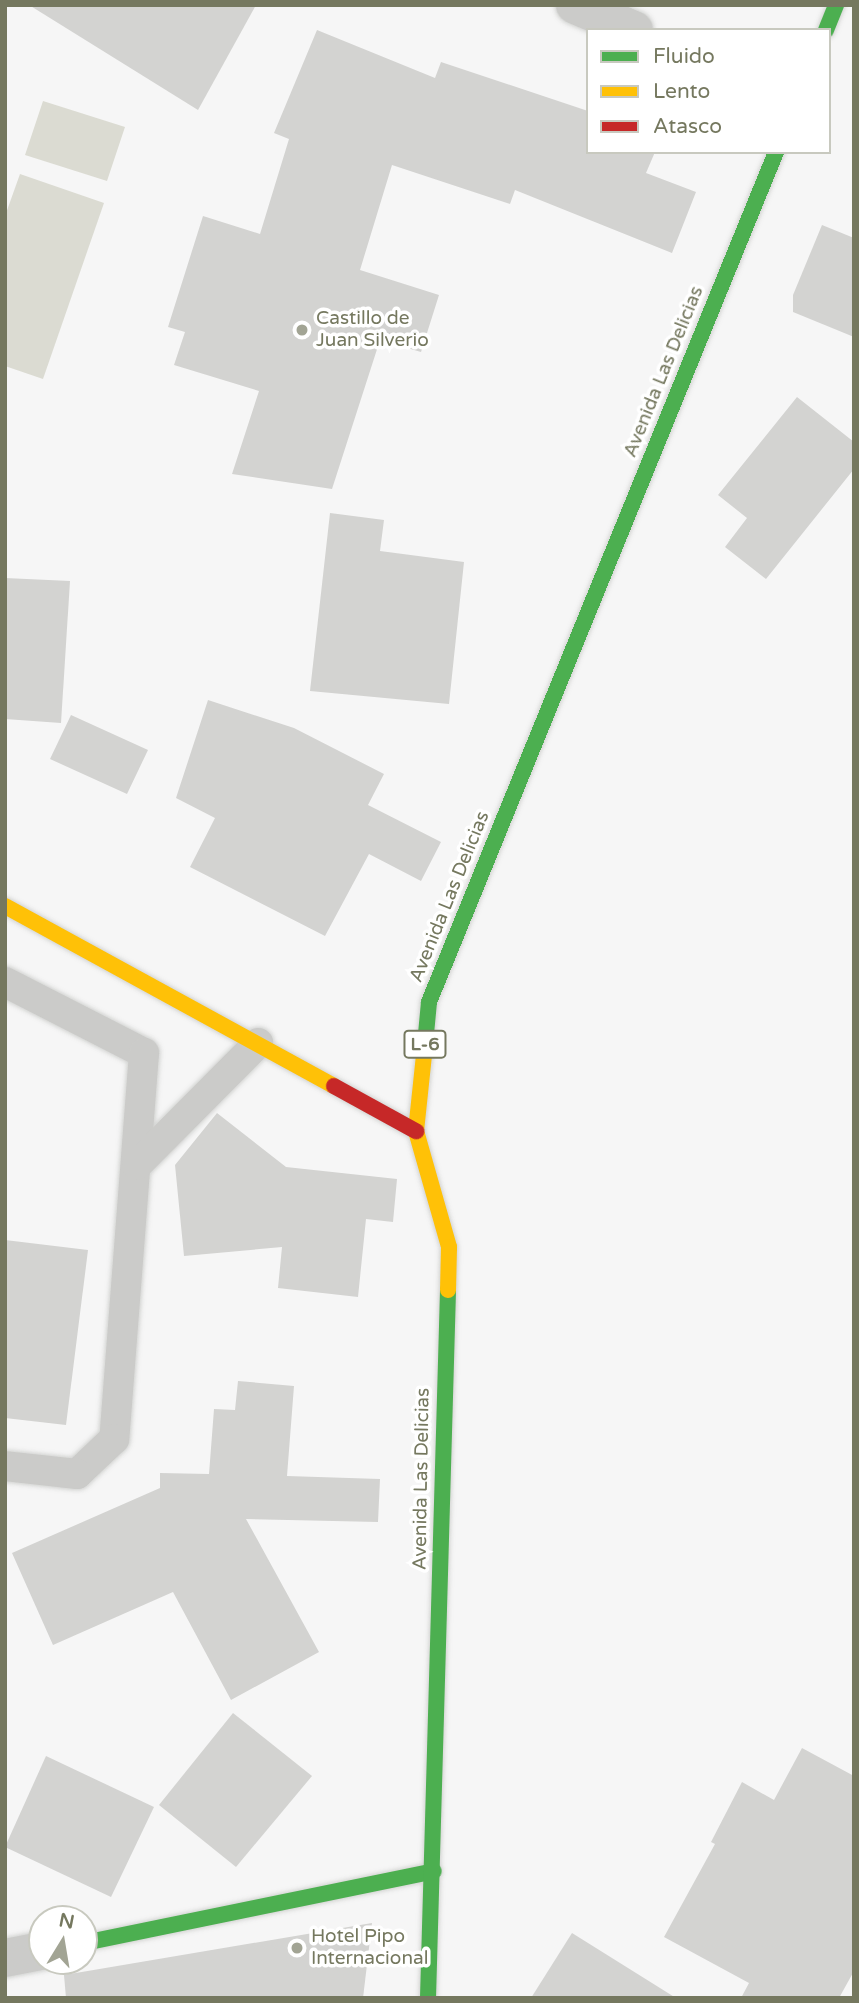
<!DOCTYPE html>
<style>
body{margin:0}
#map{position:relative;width:859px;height:2003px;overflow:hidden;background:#f6f6f6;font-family:"Varela Round",sans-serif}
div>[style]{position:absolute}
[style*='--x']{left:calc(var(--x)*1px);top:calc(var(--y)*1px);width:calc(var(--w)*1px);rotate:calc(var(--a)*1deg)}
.water>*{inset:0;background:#dbdbd2}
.building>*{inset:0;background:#d3d3d1}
.roads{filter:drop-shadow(0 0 2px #d3d4d2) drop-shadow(0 0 2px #d3d4d2)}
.lane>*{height:30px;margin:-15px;padding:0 15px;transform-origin:15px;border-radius:15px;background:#cbcbc9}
.street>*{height:38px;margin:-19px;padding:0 19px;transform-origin:19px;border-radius:19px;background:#cbcbc9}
.fast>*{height:16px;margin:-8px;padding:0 8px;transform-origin:8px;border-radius:8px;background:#4caf50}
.slow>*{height:16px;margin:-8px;padding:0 8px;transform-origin:8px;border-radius:8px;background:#ffc107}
.jam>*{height:16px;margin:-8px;padding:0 8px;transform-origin:8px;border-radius:8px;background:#c62828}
.dots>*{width:19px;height:19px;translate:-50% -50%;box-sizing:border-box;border:4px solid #fff;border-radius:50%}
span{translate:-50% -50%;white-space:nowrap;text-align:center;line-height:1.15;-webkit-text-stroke:7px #fff;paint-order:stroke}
.shield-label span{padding:2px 5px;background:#fff;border:2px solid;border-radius:5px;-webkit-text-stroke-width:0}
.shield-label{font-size:18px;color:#75785f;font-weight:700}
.poi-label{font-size:19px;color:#75785f}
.left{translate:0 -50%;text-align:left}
.street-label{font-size:19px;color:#75785f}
.frame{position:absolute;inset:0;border:7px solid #75785f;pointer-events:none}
.legend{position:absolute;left:586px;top:28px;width:245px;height:126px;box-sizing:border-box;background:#fff;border:2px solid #c8c9bf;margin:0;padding:9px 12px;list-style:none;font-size:21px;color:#75785f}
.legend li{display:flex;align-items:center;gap:14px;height:35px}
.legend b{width:35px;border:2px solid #c8c9bf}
.north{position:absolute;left:28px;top:1905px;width:70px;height:70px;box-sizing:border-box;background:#fff;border:2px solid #c8c9bf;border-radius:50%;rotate:11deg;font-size:19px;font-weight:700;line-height:28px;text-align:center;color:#75785f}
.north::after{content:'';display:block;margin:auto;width:24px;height:32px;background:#a2a494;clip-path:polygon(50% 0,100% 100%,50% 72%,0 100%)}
</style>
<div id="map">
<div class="water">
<i style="clip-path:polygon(43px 101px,125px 127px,107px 181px,25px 155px)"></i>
<i style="clip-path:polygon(20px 174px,104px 203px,43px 379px,5px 366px,5px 216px)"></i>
</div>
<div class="building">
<i style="clip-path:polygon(29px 5px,256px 5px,198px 110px)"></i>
<i style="clip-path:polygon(317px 30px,435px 78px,441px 62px,588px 111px,588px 152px,655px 152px,646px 173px,696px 192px,672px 253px,515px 190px,510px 204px,392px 165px,360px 270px,439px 295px,421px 352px,380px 340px,332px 489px,232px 474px,259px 391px,174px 365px,185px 332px,168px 327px,203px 216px,260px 234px,289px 139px,274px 133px)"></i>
<i style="clip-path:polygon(822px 225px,854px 238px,854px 337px,793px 312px,793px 295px)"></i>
<i style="clip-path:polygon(797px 397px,854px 442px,854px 469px,766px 579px,725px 547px,747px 518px,718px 495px)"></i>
<i style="clip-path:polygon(330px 513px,384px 520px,380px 551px,464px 562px,449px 704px,310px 691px)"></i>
<i style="clip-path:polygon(5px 578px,70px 581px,61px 723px,5px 719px)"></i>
<i style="clip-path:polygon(208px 700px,294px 728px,384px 774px,368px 805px,441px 842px,421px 881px,369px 854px,325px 936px,190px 867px,215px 818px,176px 798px)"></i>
<i style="clip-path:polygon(71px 715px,148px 750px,127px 794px,50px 759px)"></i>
<i style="clip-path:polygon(217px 1113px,286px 1167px,397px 1179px,393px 1222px,366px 1219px,358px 1297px,278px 1288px,282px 1247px,184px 1256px,175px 1165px)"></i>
<i style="clip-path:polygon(5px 1240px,88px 1250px,66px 1425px,5px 1418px)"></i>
<i style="clip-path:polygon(238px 1381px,294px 1386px,287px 1476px,380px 1479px,378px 1522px,246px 1519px,319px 1652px,231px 1700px,173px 1592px,53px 1645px,12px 1553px,160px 1488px,160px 1473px,209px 1474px,214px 1409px,235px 1410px)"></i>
<i style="clip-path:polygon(233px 1713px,312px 1776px,236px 1867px,159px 1805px)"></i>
<i style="clip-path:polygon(802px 1748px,854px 1776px,854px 1971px,839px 1998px,741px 1998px,749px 1983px,664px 1937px,715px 1844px,711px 1842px,742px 1782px,774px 1800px)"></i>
<i style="clip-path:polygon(46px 1756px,154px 1807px,111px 1897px,5px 1847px)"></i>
<i style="clip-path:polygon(372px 1923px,363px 1998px,66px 1998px,64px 1975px)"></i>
<i style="clip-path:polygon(572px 1933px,676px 1998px,531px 1998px)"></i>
</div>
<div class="roads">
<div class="lane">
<i style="--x:5;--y:982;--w:156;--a:27.1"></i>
<i style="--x:144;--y:1053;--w:387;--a:94.4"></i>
<i style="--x:114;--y:1439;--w:51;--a:136.6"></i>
<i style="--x:77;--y:1474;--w:72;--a:-173.7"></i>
<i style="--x:137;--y:1165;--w:172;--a:-45.2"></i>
</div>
<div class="street">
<i style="--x:575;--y:5;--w:64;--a:23"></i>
<i style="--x:5;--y:1958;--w:38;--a:-11"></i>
</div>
<div class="fast">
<i style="--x:826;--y:30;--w:27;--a:-68"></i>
<i style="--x:424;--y:1055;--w:53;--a:-84.6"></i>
<i style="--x:429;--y:1002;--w:918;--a:-67.79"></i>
<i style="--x:84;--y:1943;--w:357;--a:-11.6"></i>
<i style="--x:428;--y:1998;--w:708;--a:-88.38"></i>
</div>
<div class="slow">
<i style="--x:5;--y:906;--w:375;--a:28.7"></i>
<i style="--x:424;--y:1055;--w:76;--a:96"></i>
<i style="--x:416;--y:1131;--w:121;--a:74.1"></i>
<i style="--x:449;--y:1247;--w:43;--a:91.3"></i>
</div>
<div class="jam">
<i style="--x:334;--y:1086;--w:94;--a:28.8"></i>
</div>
</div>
<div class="dots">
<i style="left:302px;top:330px;background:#a2a494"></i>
<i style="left:297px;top:1948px;background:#a2a494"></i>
</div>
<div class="shield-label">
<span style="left:425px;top:1044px">L-6</span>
</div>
<div class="poi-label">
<span class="left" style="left:316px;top:330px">Castillo de<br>Juan Silverio</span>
<span class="left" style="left:311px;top:1948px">Hotel Pipo<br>Internacional</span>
</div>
<div class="street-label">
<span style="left:664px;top:372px;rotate:-68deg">Avenida Las Delicias</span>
<span style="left:450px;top:897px;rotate:-68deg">Avenida Las Delicias</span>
<span style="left:422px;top:1479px;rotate:-89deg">Avenida Las Delicias</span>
</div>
<div class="frame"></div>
<ul class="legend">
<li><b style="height:9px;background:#4caf50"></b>Fluido</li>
<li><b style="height:9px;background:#ffc107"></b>Lento</li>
<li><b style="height:9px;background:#c62828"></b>Atasco</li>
</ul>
<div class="north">N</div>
</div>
